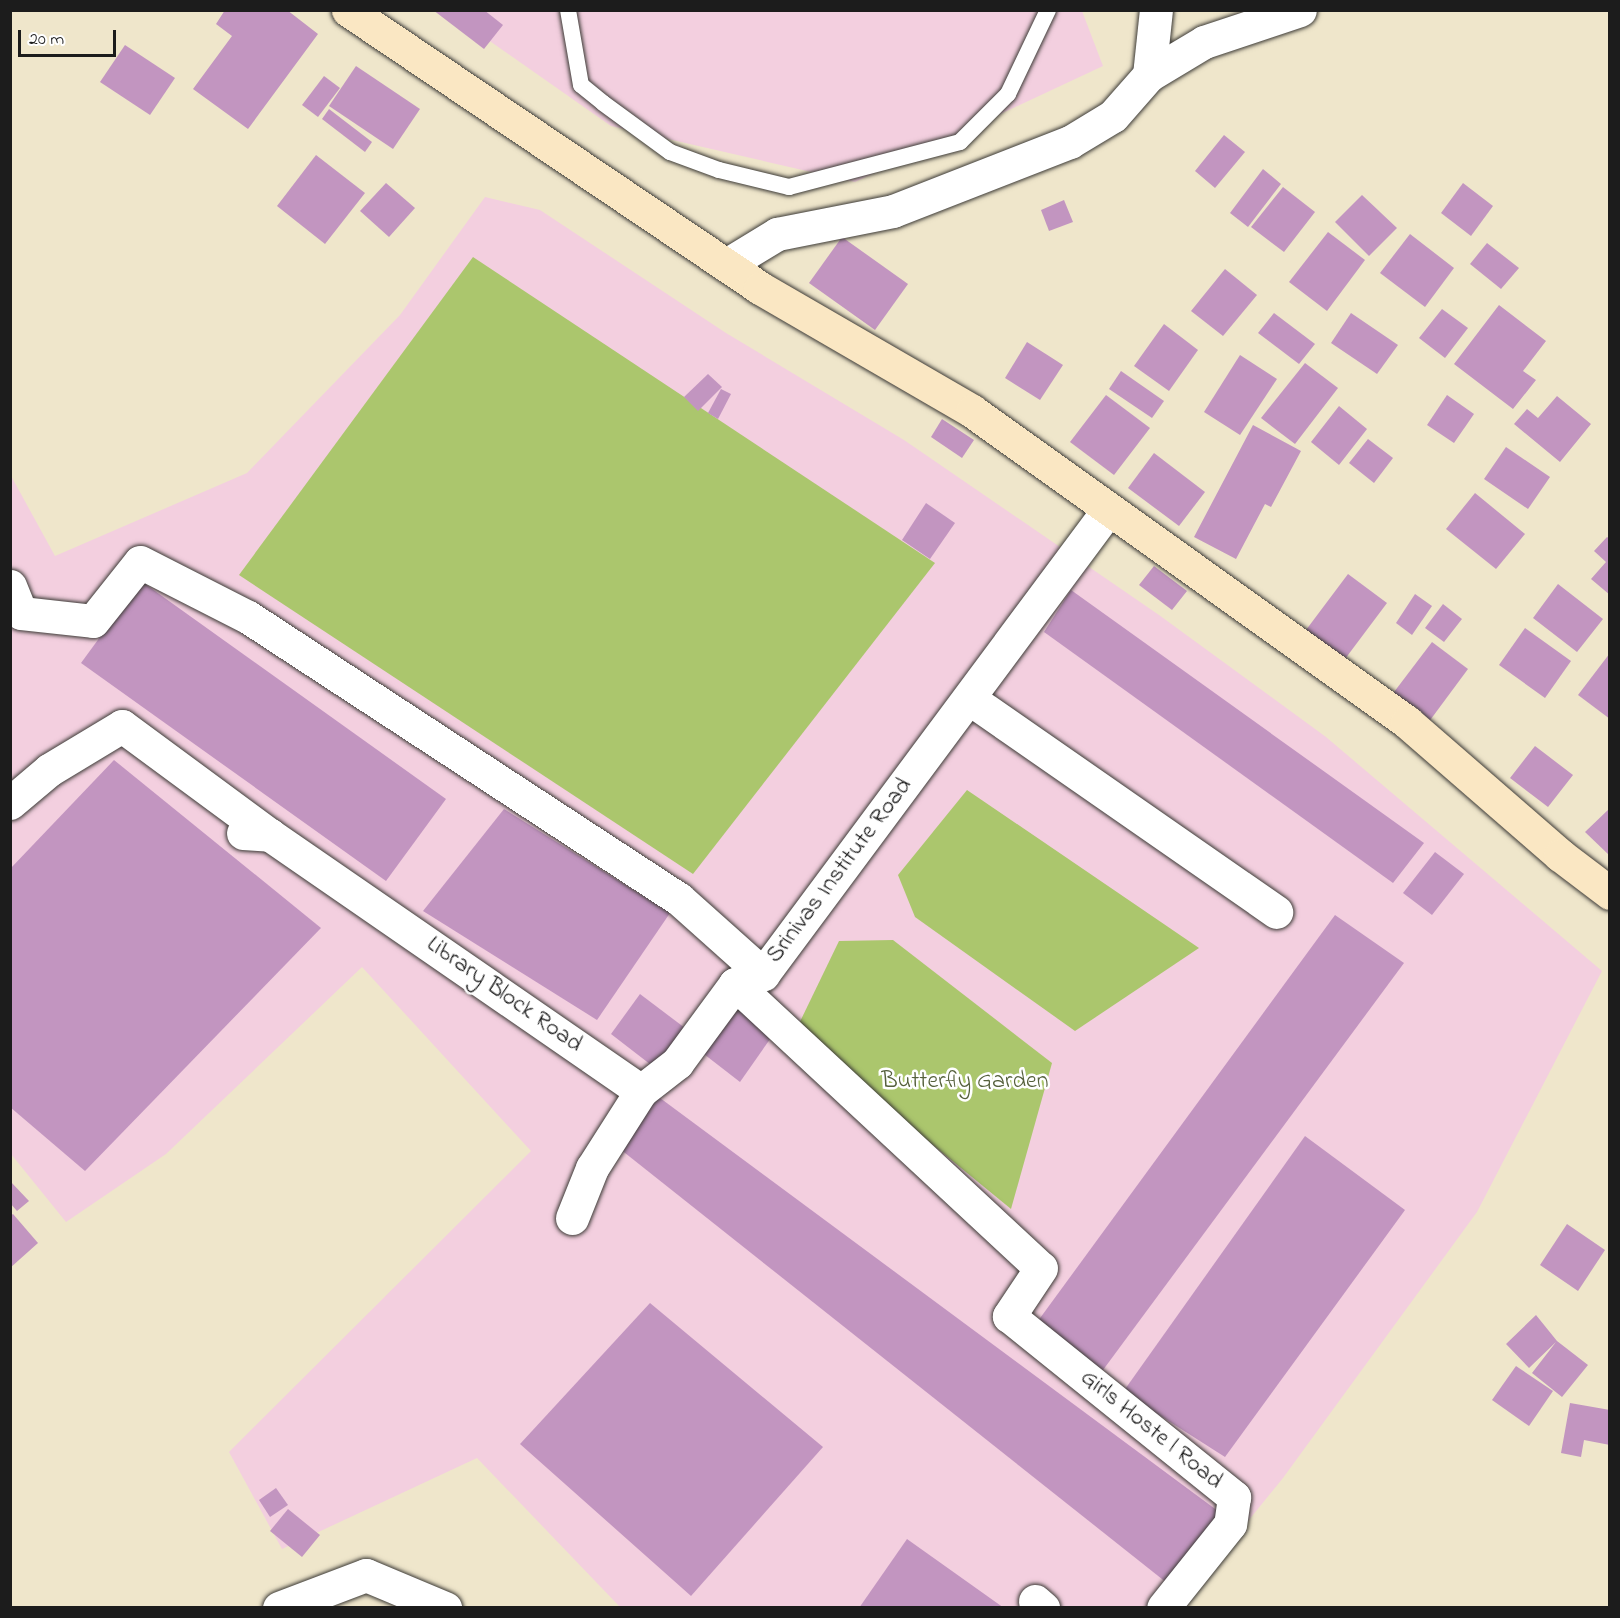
<!DOCTYPE html>
<style>
body{margin:0}
#map{position:relative;width:1620px;height:1618px;overflow:hidden;background:#efe6cb;font-family:"Indie Flower",sans-serif}
div>[style]{position:absolute}
[style*='--x']{left:calc(var(--x)*1px);top:calc(var(--y)*1px);width:calc(var(--w)*1px);rotate:calc(var(--a)*1deg)}
.built>*{inset:0;background:#f3cfdf}
.green>*{inset:0;background:#abc66d}
.building>*{inset:0;background:#c295c0}
.roads{filter:drop-shadow(0 0 2px #3c3a36) drop-shadow(0 0 2px #3c3a36)}
.lane>*{height:16px;margin:-8px;padding:0 8px;transform-origin:8px;border-radius:8px;background:#fff}
.street>*{height:33px;margin:-16.5px;padding:0 16.5px;transform-origin:16.5px;border-radius:16.5px;background:#fff}
.secondary>*{height:33px;margin:-16.5px;padding:0 16.5px;transform-origin:16.5px;border-radius:16.5px;background:#fae7c3}
span{translate:-50% -50%;white-space:nowrap;text-align:center;line-height:1.15;-webkit-text-stroke:5px #fff;paint-order:stroke}
.street-label{font-size:24px;color:#1c1c1c}
.park-label{font-size:24px;color:#55603c}
.frame{position:absolute;inset:0;border:12px solid #1c1c1c;pointer-events:none}
.scale{position:absolute;left:18px;top:30px;width:98px;height:27px;box-sizing:border-box;border:3px solid #1c1c1c;border-top:0;padding-left:8px;font-size:18px;line-height:21px;white-space:nowrap;color:#1c1c1c;-webkit-text-stroke:4px #fff;paint-order:stroke}
</style>
<div id="map">
<div class="built">
<i style="clip-path:polygon(447px 11px,1082px 11px,1103px 66px,855px 182px,611px 126px)"></i>
<i style="clip-path:polygon(485px 197px,540px 210px,726px 333px,904px 440px,1159px 615px,1326px 737px,1602px 971px,1477px 1212px,1283px 1478px,1178px 1607px,620px 1607px,477px 1458px,282px 1549px,229px 1452px,531px 1151px,362px 967px,166px 1154px,66px 1222px,11px 1154px,10px 474px,55px 556px,247px 473px,400px 315px)"></i>
</div>
<div class="green">
<i style="clip-path:polygon(473px 257px,935px 563px,693px 874px,239px 575px)"></i>
<i style="clip-path:polygon(967px 790px,1199px 948px,1075px 1031px,915px 917px,898px 875px)"></i>
<i style="clip-path:polygon(893px 940px,1052px 1063px,1011px 1209px,795px 1032px,839px 941px)"></i>
</div>
<div class="building">
<i style="clip-path:polygon(225px 10px,287px 10px,318px 34px,248px 129px,193px 89px,232px 36px,216px 24px)"></i>
<i style="clip-path:polygon(433px 10px,484px 10px,503px 25px,484px 49px)"></i>
<i style="clip-path:polygon(125px 45px,175px 78px,150px 115px,100px 82px)"></i>
<i style="clip-path:polygon(356px 66px,420px 109px,393px 149px,329px 106px)"></i>
<i style="clip-path:polygon(324px 76px,340px 88px,318px 117px,302px 105px)"></i>
<i style="clip-path:polygon(329px 109px,372px 142px,365px 152px,322px 119px)"></i>
<i style="clip-path:polygon(1224px 135px,1245px 152px,1215px 188px,1195px 171px)"></i>
<i style="clip-path:polygon(316px 155px,365px 193px,325px 244px,277px 206px)"></i>
<i style="clip-path:polygon(1263px 169px,1281px 184px,1248px 227px,1230px 213px)"></i>
<i style="clip-path:polygon(386px 183px,415px 208px,389px 237px,360px 211px)"></i>
<i style="clip-path:polygon(1463px 183px,1493px 206px,1471px 236px,1441px 213px)"></i>
<i style="clip-path:polygon(1283px 187px,1315px 212px,1284px 252px,1251px 227px)"></i>
<i style="clip-path:polygon(1362px 195px,1397px 228px,1369px 256px,1335px 222px)"></i>
<i style="clip-path:polygon(1064px 200px,1073px 222px,1049px 231px,1041px 210px)"></i>
<i style="clip-path:polygon(1328px 232px,1365px 260px,1327px 311px,1289px 282px)"></i>
<i style="clip-path:polygon(1410px 234px,1454px 268px,1425px 307px,1380px 273px)"></i>
<i style="clip-path:polygon(842px 237px,908px 284px,875px 330px,809px 283px)"></i>
<i style="clip-path:polygon(1487px 243px,1519px 268px,1501px 289px,1470px 264px)"></i>
<i style="clip-path:polygon(1225px 269px,1257px 295px,1223px 336px,1191px 311px)"></i>
<i style="clip-path:polygon(1499px 305px,1546px 341px,1523px 371px,1536px 380px,1513px 409px,1454px 364px)"></i>
<i style="clip-path:polygon(1442px 309px,1468px 328px,1445px 358px,1419px 338px)"></i>
<i style="clip-path:polygon(1274px 313px,1315px 344px,1299px 364px,1258px 333px)"></i>
<i style="clip-path:polygon(1351px 313px,1398px 345px,1377px 374px,1331px 343px)"></i>
<i style="clip-path:polygon(1164px 324px,1198px 350px,1169px 391px,1134px 366px)"></i>
<i style="clip-path:polygon(1027px 342px,1063px 365px,1040px 400px,1005px 378px)"></i>
<i style="clip-path:polygon(1240px 355px,1277px 379px,1240px 435px,1204px 412px)"></i>
<i style="clip-path:polygon(1305px 363px,1338px 388px,1295px 444px,1261px 418px)"></i>
<i style="clip-path:polygon(1121px 371px,1164px 401px,1152px 418px,1109px 389px)"></i>
<i style="clip-path:polygon(708px 374px,722px 387px,698px 411px,684px 397px)"></i>
<i style="clip-path:polygon(721px 389px,731px 394px,718px 419px,708px 413px)"></i>
<i style="clip-path:polygon(1106px 395px,1150px 428px,1114px 475px,1070px 442px)"></i>
<i style="clip-path:polygon(1447px 395px,1474px 414px,1454px 443px,1427px 425px)"></i>
<i style="clip-path:polygon(1557px 396px,1591px 424px,1560px 462px,1514px 424px,1527px 409px,1538px 418px)"></i>
<i style="clip-path:polygon(1339px 406px,1367px 429px,1339px 465px,1311px 442px)"></i>
<i style="clip-path:polygon(942px 419px,974px 440px,962px 458px,931px 437px)"></i>
<i style="clip-path:polygon(1253px 425px,1301px 451px,1271px 507px,1265px 504px,1236px 559px,1194px 537px)"></i>
<i style="clip-path:polygon(1368px 439px,1393px 458px,1374px 483px,1349px 463px)"></i>
<i style="clip-path:polygon(1506px 447px,1550px 477px,1528px 509px,1484px 479px)"></i>
<i style="clip-path:polygon(1154px 453px,1205px 492px,1179px 526px,1128px 488px)"></i>
<i style="clip-path:polygon(1475px 493px,1525px 534px,1496px 569px,1446px 529px)"></i>
<i style="clip-path:polygon(926px 503px,955px 523px,930px 559px,902px 540px)"></i>
<i style="clip-path:polygon(1607px 537px,1610px 539px,1610px 595px,1591px 579px,1606px 562px,1594px 551px)"></i>
<i style="clip-path:polygon(1154px 566px,1187px 591px,1172px 610px,1139px 585px)"></i>
<i style="clip-path:polygon(1348px 574px,1387px 603px,1345px 659px,1306px 630px)"></i>
<i style="clip-path:polygon(141px 581px,446px 799px,386px 881px,81px 663px)"></i>
<i style="clip-path:polygon(1558px 584px,1603px 619px,1577px 652px,1533px 618px)"></i>
<i style="clip-path:polygon(1071px 590px,1424px 843px,1393px 883px,1044px 632px)"></i>
<i style="clip-path:polygon(1415px 594px,1432px 606px,1412px 635px,1396px 623px)"></i>
<i style="clip-path:polygon(1443px 604px,1462px 619px,1444px 642px,1425px 628px)"></i>
<i style="clip-path:polygon(1525px 628px,1571px 661px,1545px 698px,1499px 665px)"></i>
<i style="clip-path:polygon(1432px 642px,1468px 669px,1428px 723px,1391px 696px)"></i>
<i style="clip-path:polygon(1610px 653px,1610px 719px,1578px 695px)"></i>
<i style="clip-path:polygon(1535px 746px,1573px 775px,1548px 807px,1510px 778px)"></i>
<i style="clip-path:polygon(114px 760px,321px 928px,85px 1171px,10px 1107px,10px 869px)"></i>
<i style="clip-path:polygon(1610px 808px,1610px 856px,1585px 832px)"></i>
<i style="clip-path:polygon(504px 809px,670px 913px,597px 1020px,423px 911px)"></i>
<i style="clip-path:polygon(1435px 852px,1464px 874px,1432px 915px,1403px 893px)"></i>
<i style="clip-path:polygon(1335px 915px,1404px 963px,1103px 1370px,1035px 1325px)"></i>
<i style="clip-path:polygon(640px 994px,685px 1028px,655px 1068px,611px 1034px)"></i>
<i style="clip-path:polygon(736px 1000px,775px 1032px,740px 1082px,700px 1051px)"></i>
<i style="clip-path:polygon(656px 1095px,1226px 1517px,1167px 1583px,620px 1149px)"></i>
<i style="clip-path:polygon(1305px 1136px,1405px 1210px,1225px 1457px,1123px 1392px)"></i>
<i style="clip-path:polygon(10px 1181px,29px 1201px,17px 1211px,10px 1203px)"></i>
<i style="clip-path:polygon(13px 1214px,38px 1243px,10px 1268px,10px 1216px)"></i>
<i style="clip-path:polygon(1567px 1224px,1605px 1250px,1578px 1291px,1540px 1265px)"></i>
<i style="clip-path:polygon(650px 1303px,823px 1447px,691px 1596px,520px 1444px)"></i>
<i style="clip-path:polygon(1536px 1315px,1557px 1341px,1588px 1365px,1562px 1397px,1532px 1373px,1556px 1342px,1529px 1368px,1506px 1344px)"></i>
<i style="clip-path:polygon(1516px 1366px,1553px 1391px,1529px 1426px,1492px 1400px)"></i>
<i style="clip-path:polygon(1570px 1403px,1610px 1410px,1610px 1445px,1584px 1440px,1581px 1457px,1561px 1453px)"></i>
<i style="clip-path:polygon(276px 1488px,288px 1505px,270px 1517px,259px 1500px)"></i>
<i style="clip-path:polygon(288px 1509px,320px 1535px,302px 1557px,270px 1531px)"></i>
<i style="clip-path:polygon(907px 1539px,1004px 1608px,859px 1608px)"></i>
</div>
<div class="roads">
<div class="lane">
<i style="--x:568;--y:10;--w:76;--a:80.2"></i>
<i style="--x:581;--y:85;--w:28;--a:39"></i>
<i style="--x:603;--y:103;--w:83;--a:36.2"></i>
<i style="--x:670;--y:152;--w:52;--a:20.2"></i>
<i style="--x:719;--y:170;--w:72;--a:13.7"></i>
<i style="--x:789;--y:187;--w:177;--a:-14.7"></i>
<i style="--x:960;--y:142;--w:68;--a:-45"></i>
<i style="--x:1008;--y:94;--w:93;--a:-64.5"></i>
</div>
<div class="street">
<i style="--x:1149;--y:75;--w:65;--a:-83.9"></i>
<i style="--x:726;--y:265;--w:60;--a:-31.3"></i>
<i style="--x:777;--y:234;--w:118;--a:-11.2"></i>
<i style="--x:893;--y:211;--w:190;--a:-21.3"></i>
<i style="--x:1070;--y:142;--w:50;--a:-31.2"></i>
<i style="--x:1113;--y:116;--w:55;--a:-48.7"></i>
<i style="--x:1149;--y:75;--w:64;--a:-31"></i>
<i style="--x:1204;--y:42;--w:101;--a:-18.4"></i>
<i style="--x:1108;--y:510;--w:578;--a:126.63"></i>
<i style="--x:763;--y:974;--w:30;--a:160"></i>
<i style="--x:735;--y:984;--w:417;--a:42.9"></i>
<i style="--x:1041;--y:1268;--w:58;--a:123.7"></i>
<i style="--x:1009;--y:1316;--w:289;--a:38.8"></i>
<i style="--x:1234;--y:1497;--w:27;--a:98"></i>
<i style="--x:1230;--y:1524;--w:107;--a:128.6"></i>
<i style="--x:10;--y:586;--w:29;--a:68"></i>
<i style="--x:21;--y:613;--w:72;--a:6.3"></i>
<i style="--x:93;--y:621;--w:75;--a:-51.5"></i>
<i style="--x:140;--y:562;--w:121;--a:27"></i>
<i style="--x:248;--y:617;--w:515;--a:33.2"></i>
<i style="--x:679;--y:899;--w:113;--a:41.8"></i>
<i style="--x:970;--y:699;--w:373;--a:34.8"></i>
<i style="--x:10;--y:803;--w:51;--a:-40.2"></i>
<i style="--x:49;--y:770;--w:85;--a:-31.1"></i>
<i style="--x:122;--y:726;--w:184;--a:36.4"></i>
<i style="--x:243;--y:833;--w:27;--a:4"></i>
<i style="--x:270;--y:835;--w:451;--a:34.6"></i>
<i style="--x:641;--y:1091;--w:46;--a:-37.9"></i>
<i style="--x:677;--y:1063;--w:98;--a:-53.7"></i>
<i style="--x:572;--y:1218;--w:54;--a:-68.2"></i>
<i style="--x:592;--y:1168;--w:91;--a:-57.5"></i>
<i style="--x:1035;--y:1601;--w:11;--a:41"></i>
<i style="--x:279;--y:1608;--w:93;--a:-20.8"></i>
<i style="--x:366;--y:1575;--w:86;--a:22.7"></i>
</div>
<div class="secondary">
<i style="--x:348;--y:10;--w:497;--a:34"></i>
<i style="--x:760;--y:288;--w:245;--a:30.1"></i>
<i style="--x:972;--y:411;--w:535;--a:35.56"></i>
<i style="--x:1407;--y:722;--w:203;--a:41"></i>
<i style="--x:1560;--y:855;--w:63;--a:37.2"></i>
</div>
</div>
<div class="street-label">
<span style="left:840px;top:871px;rotate:-53deg">Srinivas Institute Road</span>
<span style="left:504px;top:995px;rotate:35deg">Library Block Road</span>
<span style="left:1151px;top:1430px;rotate:39deg">Girls Hoste l Road</span>
</div>
<div class="park-label">
<span style="left:965px;top:1082px">Butterfly Garden</span>
</div>
<div class="frame"></div>
<div class="scale">20 m</div>
</div>
